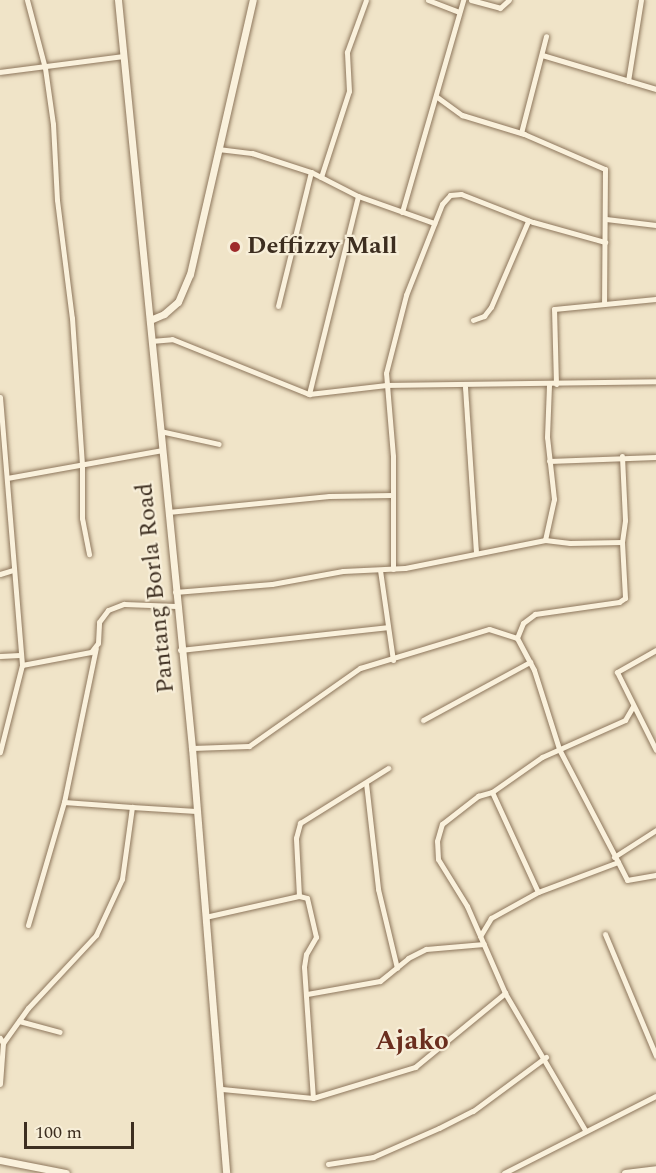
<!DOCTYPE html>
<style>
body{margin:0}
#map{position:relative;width:656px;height:1173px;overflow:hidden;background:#f0e4c8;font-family:Spectral,serif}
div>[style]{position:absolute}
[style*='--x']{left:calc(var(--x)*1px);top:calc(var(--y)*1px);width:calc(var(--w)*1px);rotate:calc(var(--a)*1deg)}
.roads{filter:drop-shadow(0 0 2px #8d765c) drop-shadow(0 0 2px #8d765c)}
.minor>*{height:5px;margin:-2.5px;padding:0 2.5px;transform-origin:2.5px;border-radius:2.5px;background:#faf1dc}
.tertiary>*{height:7px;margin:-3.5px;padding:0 3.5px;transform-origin:3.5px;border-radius:3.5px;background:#faf1dc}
.dots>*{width:16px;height:16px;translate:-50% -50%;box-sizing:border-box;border:3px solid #f7eed8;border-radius:50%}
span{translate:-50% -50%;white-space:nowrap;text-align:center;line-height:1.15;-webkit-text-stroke:4.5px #f7eed8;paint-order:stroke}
.poi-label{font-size:24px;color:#3d2e20;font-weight:700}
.left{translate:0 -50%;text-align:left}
.street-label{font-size:24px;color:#3d2e20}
.quarter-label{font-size:27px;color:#6b2e1e;font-weight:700}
.scale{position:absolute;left:24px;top:1122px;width:110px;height:27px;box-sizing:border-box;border:3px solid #3d2e20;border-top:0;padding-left:8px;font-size:18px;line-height:21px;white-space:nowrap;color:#3d2e20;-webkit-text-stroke:4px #f7eed8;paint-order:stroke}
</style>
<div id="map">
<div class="roads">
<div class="minor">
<i style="--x:27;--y:0;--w:70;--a:75.2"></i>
<i style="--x:45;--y:68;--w:57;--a:81.9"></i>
<i style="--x:53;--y:124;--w:76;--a:87"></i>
<i style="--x:57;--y:200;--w:119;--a:82.8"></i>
<i style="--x:72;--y:318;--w:146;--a:86.1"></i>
<i style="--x:82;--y:464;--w:54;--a:90"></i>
<i style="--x:82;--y:518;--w:37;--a:79"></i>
<i style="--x:428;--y:0;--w:33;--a:21"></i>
<i style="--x:471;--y:0;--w:30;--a:15"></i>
<i style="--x:500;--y:8;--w:12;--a:-42"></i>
<i style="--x:542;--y:55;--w:119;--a:16.6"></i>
<i style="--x:0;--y:72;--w:124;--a:-7.4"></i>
<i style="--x:628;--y:81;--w:82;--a:-80.9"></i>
<i style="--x:437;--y:97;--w:31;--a:36"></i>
<i style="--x:462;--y:115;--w:65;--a:17"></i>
<i style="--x:524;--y:134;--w:88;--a:23.4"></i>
<i style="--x:605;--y:169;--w:135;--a:90.4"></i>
<i style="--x:521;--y:133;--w:100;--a:-75.5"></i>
<i style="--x:218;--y:149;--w:34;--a:7"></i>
<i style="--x:252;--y:153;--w:62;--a:17.9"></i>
<i style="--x:311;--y:172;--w:53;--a:27.1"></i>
<i style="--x:358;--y:196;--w:81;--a:19.6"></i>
<i style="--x:321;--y:177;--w:90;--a:-72"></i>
<i style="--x:349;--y:91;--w:39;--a:-93"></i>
<i style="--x:347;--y:52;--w:55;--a:-69.9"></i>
<i style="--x:402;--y:212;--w:221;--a:-73.9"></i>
<i style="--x:606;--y:219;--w:50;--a:6.8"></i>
<i style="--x:278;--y:306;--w:138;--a:-76.2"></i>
<i style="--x:473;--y:320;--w:12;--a:-20"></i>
<i style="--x:484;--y:316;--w:11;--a:-52"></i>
<i style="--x:491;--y:307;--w:94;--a:-66.7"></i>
<i style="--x:151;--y:341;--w:21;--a:-5"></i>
<i style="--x:172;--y:339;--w:148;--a:21.9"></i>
<i style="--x:309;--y:394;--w:78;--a:-6.7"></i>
<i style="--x:386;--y:385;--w:270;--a:-0.8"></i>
<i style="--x:556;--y:384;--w:75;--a:-91.5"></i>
<i style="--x:554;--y:309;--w:102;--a:-5.6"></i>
<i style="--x:465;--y:387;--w:166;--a:86.2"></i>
<i style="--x:309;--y:394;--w:204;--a:-76.1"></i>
<i style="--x:0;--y:397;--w:269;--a:85.3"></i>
<i style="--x:22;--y:665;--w:90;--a:104.2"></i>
<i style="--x:160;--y:431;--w:60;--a:12.4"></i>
<i style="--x:549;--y:461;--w:107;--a:-2.1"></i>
<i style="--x:7;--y:478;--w:158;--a:-10.2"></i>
<i style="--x:168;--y:512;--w:162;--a:-5.7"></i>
<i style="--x:329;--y:496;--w:64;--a:-0.9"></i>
<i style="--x:545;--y:540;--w:42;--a:-77.6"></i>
<i style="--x:554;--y:499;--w:62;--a:-96.4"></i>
<i style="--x:547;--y:437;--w:53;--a:-87.8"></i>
<i style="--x:622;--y:542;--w:22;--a:-82"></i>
<i style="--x:625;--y:520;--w:64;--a:-92.7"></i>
<i style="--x:393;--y:569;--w:113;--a:-90"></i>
<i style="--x:393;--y:456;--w:83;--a:-94.8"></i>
<i style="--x:386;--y:373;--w:81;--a:-75.6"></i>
<i style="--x:406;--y:295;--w:98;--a:-68.4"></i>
<i style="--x:442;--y:204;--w:12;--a:-48"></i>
<i style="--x:450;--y:195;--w:11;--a:-5"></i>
<i style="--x:461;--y:194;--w:77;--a:21.3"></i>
<i style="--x:533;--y:222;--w:75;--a:15.5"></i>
<i style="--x:380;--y:570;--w:91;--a:81.8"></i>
<i style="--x:0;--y:574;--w:14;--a:-17"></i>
<i style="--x:175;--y:592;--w:97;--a:-4.7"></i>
<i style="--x:272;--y:584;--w:72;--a:-10.4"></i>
<i style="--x:343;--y:571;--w:62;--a:-2.8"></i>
<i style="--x:405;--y:568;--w:143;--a:-11.3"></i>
<i style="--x:545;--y:540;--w:25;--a:7"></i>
<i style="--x:570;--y:543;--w:52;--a:-1.1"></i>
<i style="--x:622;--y:542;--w:56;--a:86.9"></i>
<i style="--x:625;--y:598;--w:7;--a:146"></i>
<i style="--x:619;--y:602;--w:85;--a:171.9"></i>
<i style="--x:535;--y:614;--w:15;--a:143"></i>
<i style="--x:523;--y:623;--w:16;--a:112"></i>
<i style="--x:180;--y:650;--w:208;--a:-6.3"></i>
<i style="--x:656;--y:650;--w:45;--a:150.6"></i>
<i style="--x:617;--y:672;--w:87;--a:63.4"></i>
<i style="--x:0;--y:656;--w:20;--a:-3"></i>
<i style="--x:22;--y:665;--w:70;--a:-10.7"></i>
<i style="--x:91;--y:652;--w:11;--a:-52"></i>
<i style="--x:98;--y:643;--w:21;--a:-87"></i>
<i style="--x:99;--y:622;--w:15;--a:-53"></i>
<i style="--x:108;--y:610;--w:17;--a:-21"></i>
<i style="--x:124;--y:604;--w:52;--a:2.2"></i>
<i style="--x:423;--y:720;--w:122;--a:-28.5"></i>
<i style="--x:192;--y:748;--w:57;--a:-2"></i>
<i style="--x:249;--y:746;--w:136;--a:-35.1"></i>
<i style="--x:360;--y:668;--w:135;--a:-16.8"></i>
<i style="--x:489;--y:629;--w:29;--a:18"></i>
<i style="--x:517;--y:638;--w:36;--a:62"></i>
<i style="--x:534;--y:670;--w:83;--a:72.4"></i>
<i style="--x:559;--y:749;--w:127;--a:62.4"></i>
<i style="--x:618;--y:862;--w:85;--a:159.4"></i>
<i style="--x:538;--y:892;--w:54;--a:151"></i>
<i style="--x:491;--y:918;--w:21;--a:121"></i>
<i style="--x:366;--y:783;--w:107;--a:83.5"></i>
<i style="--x:378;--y:889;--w:81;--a:76.5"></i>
<i style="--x:492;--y:792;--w:110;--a:65.3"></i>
<i style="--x:64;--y:802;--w:68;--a:4.2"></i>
<i style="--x:614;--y:857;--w:50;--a:-32.7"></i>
<i style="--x:618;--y:862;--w:20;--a:63"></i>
<i style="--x:627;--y:880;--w:29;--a:-10"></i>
<i style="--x:299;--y:896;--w:8;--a:14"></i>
<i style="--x:307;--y:898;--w:40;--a:77"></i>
<i style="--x:316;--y:937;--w:20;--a:120"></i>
<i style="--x:306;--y:954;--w:13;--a:99"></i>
<i style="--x:304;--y:967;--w:131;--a:86.1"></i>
<i style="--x:205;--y:917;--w:96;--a:-12.6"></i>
<i style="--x:299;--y:896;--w:58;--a:-93"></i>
<i style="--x:296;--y:838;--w:16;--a:-75"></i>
<i style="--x:300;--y:823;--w:104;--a:-32"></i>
<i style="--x:28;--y:925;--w:128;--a:-73.7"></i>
<i style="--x:64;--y:802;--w:157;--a:-78.3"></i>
<i style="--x:605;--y:934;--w:132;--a:67.3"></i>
<i style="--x:307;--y:994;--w:74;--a:-10.1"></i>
<i style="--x:380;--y:981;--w:36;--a:-39"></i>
<i style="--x:408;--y:958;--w:20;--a:-27"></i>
<i style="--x:426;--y:949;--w:58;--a:-4.9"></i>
<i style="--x:19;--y:1021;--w:42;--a:15"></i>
<i style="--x:0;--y:1038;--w:6;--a:59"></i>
<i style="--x:3;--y:1043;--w:41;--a:94.2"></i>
<i style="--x:3;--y:1043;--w:43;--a:-54.5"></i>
<i style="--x:28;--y:1008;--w:100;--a:-47"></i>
<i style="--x:96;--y:935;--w:62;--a:-65.1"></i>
<i style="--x:122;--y:879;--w:73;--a:-82.1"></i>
<i style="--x:132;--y:807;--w:64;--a:3.6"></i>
<i style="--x:222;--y:1089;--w:91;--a:5.6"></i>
<i style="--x:313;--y:1098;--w:107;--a:-16.9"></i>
<i style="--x:415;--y:1067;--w:117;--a:-39.4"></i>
<i style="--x:585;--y:1130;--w:159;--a:-120.3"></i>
<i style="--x:505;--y:993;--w:95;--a:-113.6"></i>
<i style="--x:467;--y:906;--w:55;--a:-121.7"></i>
<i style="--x:438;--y:859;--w:18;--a:-93"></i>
<i style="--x:437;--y:841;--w:18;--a:-74"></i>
<i style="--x:442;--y:824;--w:46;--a:-37.9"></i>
<i style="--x:478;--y:796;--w:15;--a:-16"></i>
<i style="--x:492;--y:792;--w:61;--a:-35"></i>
<i style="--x:542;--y:757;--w:91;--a:-24"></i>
<i style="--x:625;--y:720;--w:16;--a:-60"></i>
<i style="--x:328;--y:1164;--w:46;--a:-8.8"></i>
<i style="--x:373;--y:1157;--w:72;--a:-23.7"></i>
<i style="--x:439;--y:1128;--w:38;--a:-27"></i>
<i style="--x:473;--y:1111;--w:91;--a:-36.5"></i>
<i style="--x:504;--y:1173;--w:170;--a:-26.9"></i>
</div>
<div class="tertiary">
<i style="--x:118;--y:0;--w:752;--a:84.35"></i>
<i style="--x:192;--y:748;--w:426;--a:85.4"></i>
<i style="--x:150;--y:320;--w:15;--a:-23"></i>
<i style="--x:164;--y:314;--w:18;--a:-41"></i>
<i style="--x:178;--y:302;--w:30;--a:-67"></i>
<i style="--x:190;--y:274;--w:281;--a:-77.1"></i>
<i style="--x:0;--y:1160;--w:67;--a:11.1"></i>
<i style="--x:625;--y:1173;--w:31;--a:-7"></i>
</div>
</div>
<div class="dots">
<i style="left:235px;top:247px;background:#9e2a2b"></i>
</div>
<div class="poi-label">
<span class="left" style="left:247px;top:247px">Deffizzy Mall</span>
</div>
<div class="street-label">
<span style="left:156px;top:588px;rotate:-96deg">Pantang Borla Road</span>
</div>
<div class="quarter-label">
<span style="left:412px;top:1042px">Ajako</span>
</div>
<div class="scale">100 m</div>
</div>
